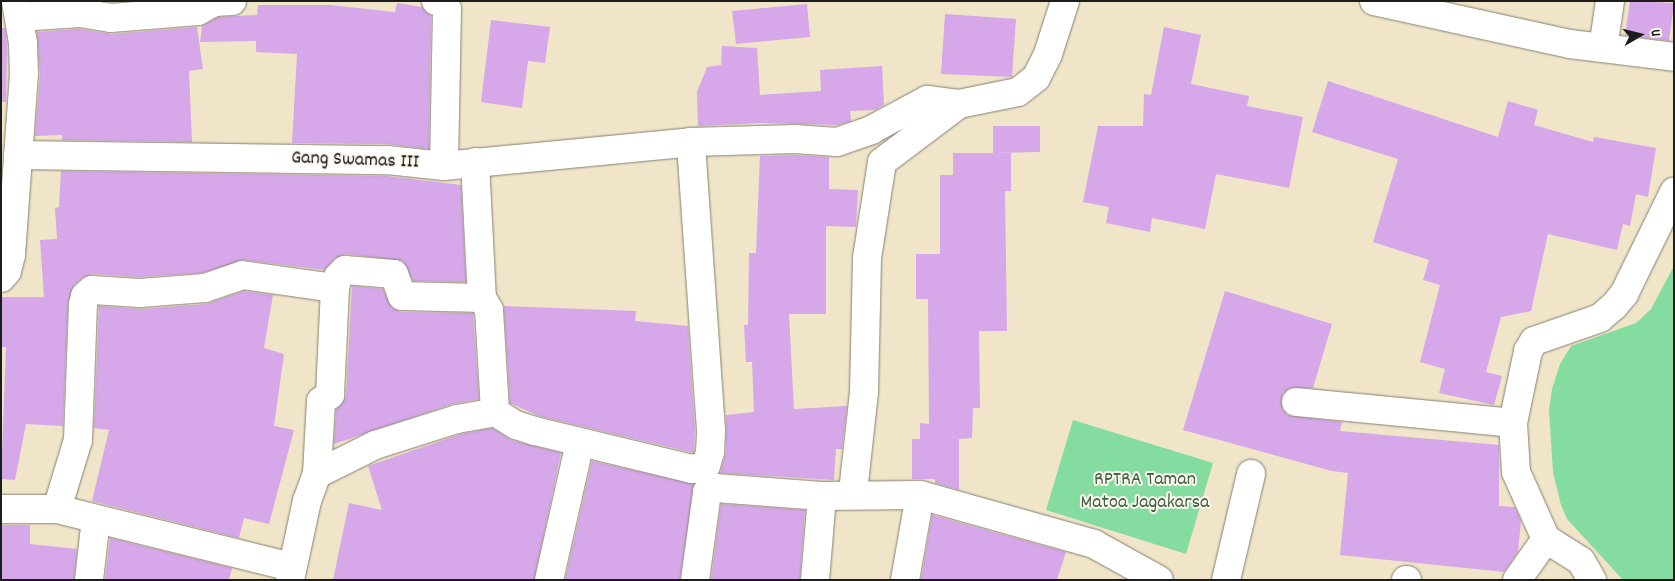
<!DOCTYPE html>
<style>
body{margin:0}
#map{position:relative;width:1675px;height:581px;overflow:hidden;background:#f0e5c9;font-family:Dekko,sans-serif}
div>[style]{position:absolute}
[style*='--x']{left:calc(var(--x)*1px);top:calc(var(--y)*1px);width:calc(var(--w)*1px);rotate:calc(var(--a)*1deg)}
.green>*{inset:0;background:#85dca0}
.building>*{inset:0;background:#d6a7e9}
.roads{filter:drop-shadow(0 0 1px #868072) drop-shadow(0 0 1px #868072)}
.minor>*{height:28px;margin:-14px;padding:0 14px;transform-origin:14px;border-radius:14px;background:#fff}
span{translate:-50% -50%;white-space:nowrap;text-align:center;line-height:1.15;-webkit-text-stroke:4px #fbf7ec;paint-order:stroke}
.street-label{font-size:20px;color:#1c1c1c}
.park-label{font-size:20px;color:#415f4a}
.frame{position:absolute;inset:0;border:2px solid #1c1c1c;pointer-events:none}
.north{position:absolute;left:1615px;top:10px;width:50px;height:50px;-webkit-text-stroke:4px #fbf7ec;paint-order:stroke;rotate:82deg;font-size:14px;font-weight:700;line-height:20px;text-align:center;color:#1c1c1c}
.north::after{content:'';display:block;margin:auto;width:18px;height:22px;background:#1c1c1c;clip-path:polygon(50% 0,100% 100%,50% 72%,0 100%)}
</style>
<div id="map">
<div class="green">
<i style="clip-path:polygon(1674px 266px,1674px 580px,1623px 580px,1567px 519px,1561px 505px,1553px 472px,1549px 410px,1552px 389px,1560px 364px,1571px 346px,1636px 323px,1651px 309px)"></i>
<i style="clip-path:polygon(1073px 420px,1213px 463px,1186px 554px,1046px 510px)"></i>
</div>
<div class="building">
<i style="clip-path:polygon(1630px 1px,1674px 3px,1669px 41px,1625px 35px)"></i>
<i style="clip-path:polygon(397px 3px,422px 7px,431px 16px,429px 149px,387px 144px,292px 143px,297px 54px,256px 52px,256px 41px,200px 42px,202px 26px,218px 17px,257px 15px,258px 5px,330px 5px,395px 12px)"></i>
<i style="clip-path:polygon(807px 4px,810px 37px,736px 44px,732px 11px)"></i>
<i style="clip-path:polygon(945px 14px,1016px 19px,1012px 77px,941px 74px)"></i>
<i style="clip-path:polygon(491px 20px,550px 27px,545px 63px,528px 61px,522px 108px,481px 102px)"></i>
<i style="clip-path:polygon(197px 27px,203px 69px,189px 71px,192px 142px,62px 140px,62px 135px,35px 136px,40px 75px,37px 32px,79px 29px,112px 34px)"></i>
<i style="clip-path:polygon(1164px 27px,1201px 35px,1191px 84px,1249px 96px,1247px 106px,1303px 117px,1289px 188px,1216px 174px,1205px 229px,1152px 218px,1150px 232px,1106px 223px,1109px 207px,1083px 202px,1098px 126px,1143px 126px,1144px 94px,1151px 95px)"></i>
<i style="clip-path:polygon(1px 28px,5px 28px,7px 45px,6px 102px,1px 102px)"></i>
<i style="clip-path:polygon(722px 46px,757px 48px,760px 95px,821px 91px,820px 70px,882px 66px,884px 105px,875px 110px,850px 111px,851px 121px,838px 125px,761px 123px,698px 126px,697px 92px,707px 67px,721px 65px)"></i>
<i style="clip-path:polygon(1328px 81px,1498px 137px,1508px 101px,1538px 110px,1534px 125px,1593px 142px,1594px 137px,1656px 148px,1648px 197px,1636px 194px,1630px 226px,1623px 224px,1617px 250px,1548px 234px,1531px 311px,1501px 317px,1486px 372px,1502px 376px,1494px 405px,1439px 393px,1445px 369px,1420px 362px,1440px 285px,1423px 280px,1429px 260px,1373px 242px,1398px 159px,1312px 132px)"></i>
<i style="clip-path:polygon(993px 126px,1040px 126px,1040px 152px,993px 153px)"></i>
<i style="clip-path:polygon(953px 153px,1011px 153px,1011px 191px,1005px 191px,1007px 331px,979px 331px,980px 408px,973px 408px,972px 438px,959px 439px,959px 490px,935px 483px,935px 479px,912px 479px,912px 439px,920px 439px,920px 423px,929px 424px,928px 299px,916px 299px,916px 254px,940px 254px,940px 175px,953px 175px)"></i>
<i style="clip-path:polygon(795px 155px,829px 157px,829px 189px,858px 190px,856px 227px,826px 226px,826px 314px,789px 314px,794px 409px,847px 406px,842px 449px,836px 449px,834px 480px,720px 473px,726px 453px,726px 415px,754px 412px,752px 362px,746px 362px,744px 325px,748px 325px,749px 253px,756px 253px,760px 156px)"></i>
<i style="clip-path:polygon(61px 171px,386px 176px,461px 185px,466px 282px,413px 281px,403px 261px,346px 254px,334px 259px,325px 270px,244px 260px,202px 273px,140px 277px,93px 274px,82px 278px,74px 285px,68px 302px,63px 426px,26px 424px,15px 480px,1px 479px,6px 347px,1px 347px,2px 297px,44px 297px,40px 240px,57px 239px,55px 208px,59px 207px)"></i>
<i style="clip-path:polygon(352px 286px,383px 289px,392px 308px,401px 312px,473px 313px,479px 399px,452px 404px,334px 444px,336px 410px,346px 396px)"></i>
<i style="clip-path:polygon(244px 291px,273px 295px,264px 348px,284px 354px,274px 426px,294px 430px,269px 524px,244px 518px,239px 538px,92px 501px,109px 430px,94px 428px,99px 306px,141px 309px,206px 304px)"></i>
<i style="clip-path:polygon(1225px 291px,1332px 324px,1313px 388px,1290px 388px,1283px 393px,1282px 408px,1287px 415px,1342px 422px,1340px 431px,1499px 445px,1499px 506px,1515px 507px,1521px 521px,1518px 552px,1504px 572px,1340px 555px,1348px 473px,1332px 471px,1183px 430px)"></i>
<i style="clip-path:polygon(504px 306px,636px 311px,635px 321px,688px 326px,695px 430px,694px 453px,539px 416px,510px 403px)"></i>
<i style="clip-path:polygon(492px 428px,511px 440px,561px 453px,534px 580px,333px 580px,349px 503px,382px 510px,368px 466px,461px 434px)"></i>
<i style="clip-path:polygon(592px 461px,694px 484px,680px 580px,565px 580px)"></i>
<i style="clip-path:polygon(721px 504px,805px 510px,800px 580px,711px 580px)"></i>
<i style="clip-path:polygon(932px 515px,1066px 552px,1057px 580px,921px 580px)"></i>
<i style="clip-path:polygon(1px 525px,30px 525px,30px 544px,77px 549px,74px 580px,1px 580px)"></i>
<i style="clip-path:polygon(110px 538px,232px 568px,229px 580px,105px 580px)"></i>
</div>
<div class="roads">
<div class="minor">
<i style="--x:436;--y:1;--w:8;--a:14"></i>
<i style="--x:444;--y:3;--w:7;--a:63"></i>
<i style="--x:447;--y:9;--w:157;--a:91.1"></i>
<i style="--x:1374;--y:1;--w:201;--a:12.4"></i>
<i style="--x:1570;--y:44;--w:105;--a:7.1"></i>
<i style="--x:20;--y:17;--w:60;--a:-3.8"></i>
<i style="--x:80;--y:13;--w:31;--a:9"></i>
<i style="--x:111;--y:18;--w:87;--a:-4.6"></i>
<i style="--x:198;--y:11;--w:18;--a:-29"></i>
<i style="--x:214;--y:2;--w:18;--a:-3"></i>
<i style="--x:1603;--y:48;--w:48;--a:-81.5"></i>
<i style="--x:18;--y:155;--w:369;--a:0.8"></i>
<i style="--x:387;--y:160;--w:57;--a:6"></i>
<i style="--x:444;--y:166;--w:248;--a:-5.5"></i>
<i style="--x:691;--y:142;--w:104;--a:-1.7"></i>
<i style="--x:795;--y:139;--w:42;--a:4.1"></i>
<i style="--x:837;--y:142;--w:36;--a:-19"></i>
<i style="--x:871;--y:130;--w:64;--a:-28.2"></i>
<i style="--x:927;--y:100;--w:32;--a:7"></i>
<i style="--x:475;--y:162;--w:136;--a:87.1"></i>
<i style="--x:482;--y:298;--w:14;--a:60"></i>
<i style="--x:489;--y:310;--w:102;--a:86.6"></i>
<i style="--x:1;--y:278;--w:9;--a:-49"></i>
<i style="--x:7;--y:271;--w:16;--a:-76"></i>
<i style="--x:11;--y:255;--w:181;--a:-85.9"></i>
<i style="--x:24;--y:74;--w:31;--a:-92"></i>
<i style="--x:23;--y:43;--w:43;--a:-99.5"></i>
<i style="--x:1296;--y:402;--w:218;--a:5.5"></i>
<i style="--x:317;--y:474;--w:73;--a:-86.9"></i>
<i style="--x:321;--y:401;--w:11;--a:-34"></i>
<i style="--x:330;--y:395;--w:107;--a:-87.3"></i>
<i style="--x:854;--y:483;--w:92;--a:-83.7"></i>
<i style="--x:864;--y:392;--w:134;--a:-88.7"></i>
<i style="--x:867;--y:258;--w:97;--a:-81.1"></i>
<i style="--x:882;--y:162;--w:96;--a:-37"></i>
<i style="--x:959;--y:104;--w:60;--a:-11.5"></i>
<i style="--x:1018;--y:92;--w:23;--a:-38"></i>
<i style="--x:1036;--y:78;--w:27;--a:-63"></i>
<i style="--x:1048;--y:54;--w:56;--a:-72.2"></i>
<i style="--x:1;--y:509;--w:56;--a:0"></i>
<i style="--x:57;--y:509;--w:242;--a:13.9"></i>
<i style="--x:57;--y:509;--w:72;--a:-73.1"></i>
<i style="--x:78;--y:440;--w:135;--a:-87.9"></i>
<i style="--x:83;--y:305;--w:9;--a:-77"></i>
<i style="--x:85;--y:296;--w:9;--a:-41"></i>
<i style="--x:92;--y:290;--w:48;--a:3.6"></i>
<i style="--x:140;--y:293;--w:65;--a:-4.4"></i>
<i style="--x:205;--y:288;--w:39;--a:-19"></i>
<i style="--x:242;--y:275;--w:94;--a:8"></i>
<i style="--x:335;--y:288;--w:11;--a:-75"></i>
<i style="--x:338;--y:277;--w:10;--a:-45"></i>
<i style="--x:345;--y:270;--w:49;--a:4.7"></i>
<i style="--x:394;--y:274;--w:23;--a:70"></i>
<i style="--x:402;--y:296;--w:80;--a:1.4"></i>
<i style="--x:89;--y:580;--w:61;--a:-83.5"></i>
<i style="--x:290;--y:580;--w:81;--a:-77.9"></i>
<i style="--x:307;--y:501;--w:29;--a:-70"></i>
<i style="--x:317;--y:474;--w:65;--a:-26.6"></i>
<i style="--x:375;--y:445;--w:86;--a:-17.6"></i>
<i style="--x:457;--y:419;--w:39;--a:-10"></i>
<i style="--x:495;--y:412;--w:25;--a:32"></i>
<i style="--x:516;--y:425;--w:20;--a:18"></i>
<i style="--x:535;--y:431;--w:162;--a:13.6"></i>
<i style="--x:692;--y:469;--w:14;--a:-12"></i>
<i style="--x:706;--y:466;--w:15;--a:-74"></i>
<i style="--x:710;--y:452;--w:22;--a:-87"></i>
<i style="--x:711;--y:430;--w:289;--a:-94"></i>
<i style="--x:549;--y:580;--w:141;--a:-77.3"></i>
<i style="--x:695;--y:580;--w:89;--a:-82.2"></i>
<i style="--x:707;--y:492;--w:9;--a:-27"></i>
<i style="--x:715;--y:488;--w:107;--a:4.3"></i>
<i style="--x:822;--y:496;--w:98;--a:-0.6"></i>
<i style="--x:920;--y:495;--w:181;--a:15.7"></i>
<i style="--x:1094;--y:544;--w:74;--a:29"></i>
<i style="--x:815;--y:580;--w:84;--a:-85.2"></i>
<i style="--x:905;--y:580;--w:86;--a:-80"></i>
<i style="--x:1226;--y:580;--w:109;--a:-76.7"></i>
<i style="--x:1406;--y:580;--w:1;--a:0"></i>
<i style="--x:1517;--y:580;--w:50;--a:-54.7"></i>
<i style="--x:1592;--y:580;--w:22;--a:-120"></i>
<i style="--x:1581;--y:561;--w:41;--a:-147.8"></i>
<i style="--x:1546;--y:539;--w:73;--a:-114.1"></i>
<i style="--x:1516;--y:472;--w:49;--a:-93.5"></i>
<i style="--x:1513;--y:423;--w:74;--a:-78.2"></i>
<i style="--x:1528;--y:351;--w:12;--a:-59"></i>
<i style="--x:1534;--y:341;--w:70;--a:-19.2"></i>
<i style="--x:1600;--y:318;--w:18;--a:-41"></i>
<i style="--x:1614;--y:306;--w:16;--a:-50"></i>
<i style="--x:1624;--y:294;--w:114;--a:-63.9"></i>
</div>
</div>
<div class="street-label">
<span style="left:355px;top:161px;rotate:2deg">Gang Swamas III</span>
</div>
<div class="park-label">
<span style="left:1145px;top:492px">RPTRA Taman<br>Matoa Jagakarsa</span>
</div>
<div class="frame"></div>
<div class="north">U</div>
</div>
